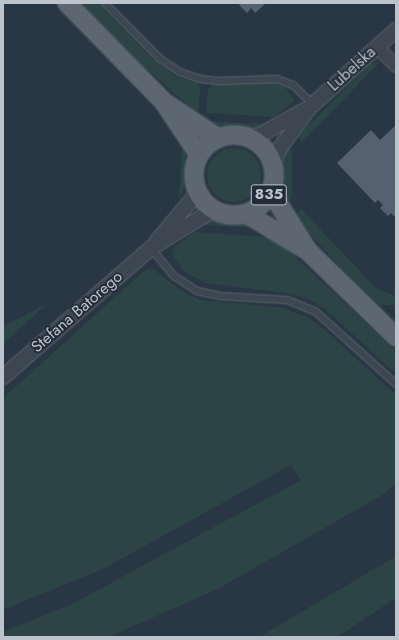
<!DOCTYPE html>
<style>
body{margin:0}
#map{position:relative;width:399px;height:640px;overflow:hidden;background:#293643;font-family:Jost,sans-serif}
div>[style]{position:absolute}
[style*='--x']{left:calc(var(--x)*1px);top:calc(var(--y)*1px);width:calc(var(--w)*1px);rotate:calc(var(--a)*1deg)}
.green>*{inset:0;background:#2c4445}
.round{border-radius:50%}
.building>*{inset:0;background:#55616f}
.roads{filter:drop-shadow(0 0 1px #5c6570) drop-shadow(0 0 1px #5c6570)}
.service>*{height:6px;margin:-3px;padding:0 3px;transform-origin:3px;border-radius:3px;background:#3d4752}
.minor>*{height:12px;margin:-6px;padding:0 6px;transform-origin:6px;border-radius:6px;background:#3d4752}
.tertiary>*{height:14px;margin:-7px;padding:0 7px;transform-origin:7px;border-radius:7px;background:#3d4752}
.primary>*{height:18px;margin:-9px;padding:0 9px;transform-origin:9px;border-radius:9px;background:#5c6772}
.primary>.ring{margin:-9px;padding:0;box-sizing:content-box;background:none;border:18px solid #5c6772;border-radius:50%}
span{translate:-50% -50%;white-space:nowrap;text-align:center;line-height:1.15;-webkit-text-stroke:3.5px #222c38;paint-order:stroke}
.shield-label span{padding:1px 3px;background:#222c38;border:1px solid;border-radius:3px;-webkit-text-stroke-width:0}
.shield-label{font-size:15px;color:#bbc3cc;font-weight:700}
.street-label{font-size:16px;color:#bbc3cc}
.frame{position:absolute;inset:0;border:4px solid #bbc3cc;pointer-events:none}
</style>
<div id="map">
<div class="green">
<i style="clip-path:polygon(81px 3px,98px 3px,151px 58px,175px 76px,197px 83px,200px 87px,199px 110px,196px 112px,143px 66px)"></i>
<i style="clip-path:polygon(380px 62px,302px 142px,297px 136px,371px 64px)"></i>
<i style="clip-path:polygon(267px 81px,284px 86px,295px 100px,274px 117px,206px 113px,208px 89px,212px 85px)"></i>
<i style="clip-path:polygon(208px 121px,267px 124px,257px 129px,250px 129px,216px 125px)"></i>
<i style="clip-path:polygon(182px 144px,187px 160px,185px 184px,179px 202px)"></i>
<i style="clip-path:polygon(289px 147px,292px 151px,292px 197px,285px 206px,280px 188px,284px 157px)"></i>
<i class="round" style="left:207px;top:148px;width:54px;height:54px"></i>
<i style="clip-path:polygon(301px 209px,377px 289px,396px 296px,396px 305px,374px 305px,294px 216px)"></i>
<i style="clip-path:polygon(208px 220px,252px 224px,262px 228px,201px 225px)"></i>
<i style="clip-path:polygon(194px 232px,270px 237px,273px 240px,275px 238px,396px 351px,396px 374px,326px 310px,308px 299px,292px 294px,206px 283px,184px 271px,173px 257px,172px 252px,174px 248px)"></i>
<i style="clip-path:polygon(152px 268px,179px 289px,200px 300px,280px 307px,309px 318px,325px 330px,396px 395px,396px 484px,379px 497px,216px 590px,108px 637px,3px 637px,3px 632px,70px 605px,301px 480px,291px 465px,105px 568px,3px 610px,3px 398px,145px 270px)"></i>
<i style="clip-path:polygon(48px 303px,3px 344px,3px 326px)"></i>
<i style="clip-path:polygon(396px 556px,396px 598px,337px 637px,259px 637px)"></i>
</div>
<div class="building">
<i style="clip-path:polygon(241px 3px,266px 3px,255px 13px,251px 8px,247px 13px,239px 5px)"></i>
<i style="clip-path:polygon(396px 125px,396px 218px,391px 213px,388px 216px,380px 208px,383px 205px,378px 200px,375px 203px,337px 163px,371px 130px,380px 140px)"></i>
</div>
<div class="roads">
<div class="service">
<i style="--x:105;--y:3;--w:77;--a:45.5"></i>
<i style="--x:159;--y:58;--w:25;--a:34"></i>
<i style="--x:180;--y:72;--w:21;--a:19"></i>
<i style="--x:200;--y:79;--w:19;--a:6"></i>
<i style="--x:219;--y:81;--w:58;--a:-2"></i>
<i style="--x:277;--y:79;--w:17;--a:21"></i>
<i style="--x:293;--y:85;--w:28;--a:44"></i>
<i style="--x:151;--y:248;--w:36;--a:51"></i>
<i style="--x:174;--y:276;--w:27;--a:33"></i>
<i style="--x:197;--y:291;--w:24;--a:12"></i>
<i style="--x:220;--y:296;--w:67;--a:3.4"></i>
<i style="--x:287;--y:300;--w:31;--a:22"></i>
<i style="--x:316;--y:312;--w:108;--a:42"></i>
</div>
<div class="minor">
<i style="--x:377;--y:47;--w:27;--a:45"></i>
</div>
<div class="tertiary">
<i style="--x:249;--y:138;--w:11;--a:-15"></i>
<i style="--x:260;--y:135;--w:51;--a:-29.1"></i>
<i style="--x:273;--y:163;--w:17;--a:-65"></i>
<i style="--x:280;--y:148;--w:49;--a:-54.1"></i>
<i style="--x:309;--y:108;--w:117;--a:-41.9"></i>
<i style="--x:157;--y:241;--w:64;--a:-50.1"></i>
<i style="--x:3;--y:377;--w:196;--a:-41.1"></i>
<i style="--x:151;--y:248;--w:73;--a:-31.5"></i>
</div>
<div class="primary">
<i style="--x:67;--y:3;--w:137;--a:45.6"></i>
<i style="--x:163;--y:101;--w:65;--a:56.3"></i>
<i style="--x:167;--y:104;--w:61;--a:33.7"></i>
<i class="ring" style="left:194px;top:135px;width:62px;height:62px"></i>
<i style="--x:271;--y:192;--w:70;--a:57.9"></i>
<i style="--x:308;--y:251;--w:123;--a:44.3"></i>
<i style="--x:247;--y:214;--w:66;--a:31.3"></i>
</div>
</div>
<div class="shield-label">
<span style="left:269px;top:195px">835</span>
</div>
<div class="street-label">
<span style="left:352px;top:69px;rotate:-42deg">Lubelska</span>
<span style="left:77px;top:312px;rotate:-41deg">Stefana Batorego</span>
</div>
<div class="frame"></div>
</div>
